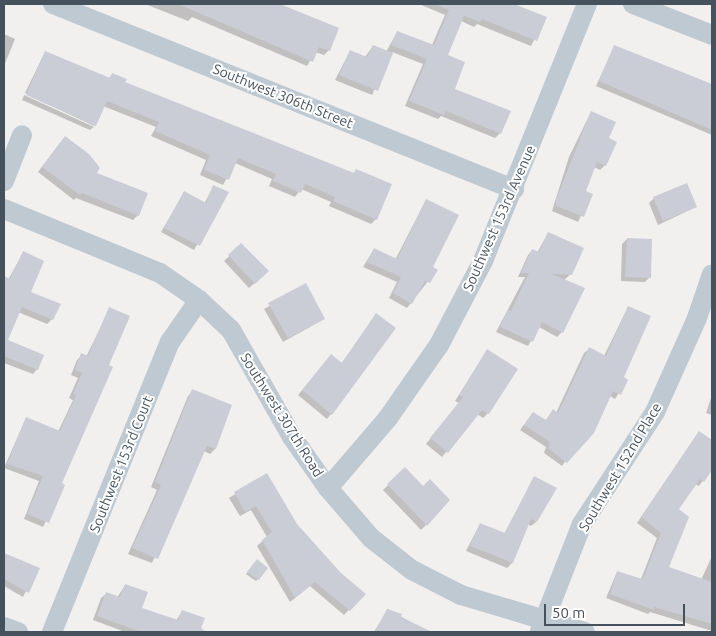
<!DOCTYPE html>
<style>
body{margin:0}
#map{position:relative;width:716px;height:636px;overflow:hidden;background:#f2efef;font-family:Ubuntu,sans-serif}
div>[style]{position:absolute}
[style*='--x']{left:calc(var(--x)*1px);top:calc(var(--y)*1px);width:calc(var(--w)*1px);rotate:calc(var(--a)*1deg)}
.shadow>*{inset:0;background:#0003}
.building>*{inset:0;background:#cacdd5}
.street>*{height:20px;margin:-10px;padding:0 10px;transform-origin:10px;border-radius:10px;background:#bec9d2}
span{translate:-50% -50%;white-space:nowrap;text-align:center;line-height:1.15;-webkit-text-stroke:4px #fff;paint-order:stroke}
.street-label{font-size:14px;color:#45525e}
.frame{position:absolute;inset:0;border:5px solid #45525e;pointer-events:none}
.scale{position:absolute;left:544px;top:604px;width:141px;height:22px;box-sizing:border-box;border:2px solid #45525e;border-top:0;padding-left:6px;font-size:15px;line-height:18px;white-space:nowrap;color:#45525e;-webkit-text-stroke:4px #fff;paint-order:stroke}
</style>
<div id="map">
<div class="shadow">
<i style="clip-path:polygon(145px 4px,271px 4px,337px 29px,329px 50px,324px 55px,315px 52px,307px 66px,192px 17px,188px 21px)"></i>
<i style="clip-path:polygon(419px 4px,511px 4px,545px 18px,531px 46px,477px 24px,474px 27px,461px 21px,446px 55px,453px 89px,500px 133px,495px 138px,441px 116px,438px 119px,405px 106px,423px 64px,392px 52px,372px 95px,335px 80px,350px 51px,365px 57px,373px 46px,386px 52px,397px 32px,432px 45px,445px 15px)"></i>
<i style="clip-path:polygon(4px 34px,15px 39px,4px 66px)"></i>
<i style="clip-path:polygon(614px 47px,712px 86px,712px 135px,596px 86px)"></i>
<i style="clip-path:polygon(45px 52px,108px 79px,112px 75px,124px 83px,353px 174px,356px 170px,376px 219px,371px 224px,329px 206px,331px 202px,301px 189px,295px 197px,269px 186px,272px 179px,235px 163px,223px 185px,200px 175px,206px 160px,151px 136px,156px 127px,103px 106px,94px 126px,25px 93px)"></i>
<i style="clip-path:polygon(24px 95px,94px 127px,90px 130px,22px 100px)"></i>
<i style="clip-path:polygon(591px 112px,607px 139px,605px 165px,600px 170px,594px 167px,584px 192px,591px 195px,578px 222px,552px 211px,569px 157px)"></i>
<i style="clip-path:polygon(60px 143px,138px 215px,133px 220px,76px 198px,74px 200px,38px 172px)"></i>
<i style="clip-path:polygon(213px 187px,227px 192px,194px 250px,161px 232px,184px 193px,204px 204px)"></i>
<i style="clip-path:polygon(654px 198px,696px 207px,658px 225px,649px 203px)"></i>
<i style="clip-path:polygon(426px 200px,431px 268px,436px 271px,407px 308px,389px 298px,397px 282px,363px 267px,374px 249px,395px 260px)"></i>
<i style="clip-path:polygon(548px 233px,571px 274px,564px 280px,562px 332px,557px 337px,539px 327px,528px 346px,496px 332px,525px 277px,518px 277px,528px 255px,532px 251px,537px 253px)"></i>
<i style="clip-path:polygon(627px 239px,650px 277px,645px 282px,621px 281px,622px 244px)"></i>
<i style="clip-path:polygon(241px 245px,263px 276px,249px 288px,224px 261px)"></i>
<i style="clip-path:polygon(23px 253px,29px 293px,52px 319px,47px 324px,18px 312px,6px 341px,37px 369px,33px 374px,4px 363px,4px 278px,8px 280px)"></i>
<i style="clip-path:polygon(306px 285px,324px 319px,283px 342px,264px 309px)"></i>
<i style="clip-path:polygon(628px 307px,623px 378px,627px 380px,615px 399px,610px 396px,562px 466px,544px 453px,546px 447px,520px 430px,533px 413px,545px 421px,553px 411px,556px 413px,584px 353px,589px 349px,604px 356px)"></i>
<i style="clip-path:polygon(110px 308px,61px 484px,63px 485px,43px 527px,24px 519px,39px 481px,4px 468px,26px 418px,58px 432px,73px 400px,69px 398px,78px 378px,71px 375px,77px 360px,82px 355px,86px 357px)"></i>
<i style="clip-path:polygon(376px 315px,331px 414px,327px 419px,298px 395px,327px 361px,341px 364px)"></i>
<i style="clip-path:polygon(487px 351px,488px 413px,483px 418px,477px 414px,442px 457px,426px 444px,459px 403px,455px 401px)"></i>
<i style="clip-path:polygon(193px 391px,215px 449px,210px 454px,204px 451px,152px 563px,128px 554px,157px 490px,151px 487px,188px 396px)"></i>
<i style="clip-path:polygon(712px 395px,712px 415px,706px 413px)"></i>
<i style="clip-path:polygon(699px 432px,712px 441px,712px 451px,706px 460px,712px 464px,712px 468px,699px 486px,695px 484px,678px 509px,668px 568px,701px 580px,712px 556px,712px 631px,650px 612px,648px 614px,606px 598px,617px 572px,641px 579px,657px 538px,637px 523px)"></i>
<i style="clip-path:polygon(405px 469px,423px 487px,426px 525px,421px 530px,383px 490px)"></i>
<i style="clip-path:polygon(266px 475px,296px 525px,340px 574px,364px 594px,344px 615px,310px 586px,290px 602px,257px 546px,267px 537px,251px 510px,240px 516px,229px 498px)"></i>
<i style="clip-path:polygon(534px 478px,536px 522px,531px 526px,527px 524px,512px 563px,507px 568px,466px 551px,480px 524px,504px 534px)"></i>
<i style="clip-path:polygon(4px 554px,38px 568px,23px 597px,4px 586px)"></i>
<i style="clip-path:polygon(255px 563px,258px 579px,256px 581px,246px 574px)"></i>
<i style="clip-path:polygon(125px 585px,140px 608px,176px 621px,182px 611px,200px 632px,125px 632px,93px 620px,101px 598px,106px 594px,117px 598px)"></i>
<i style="clip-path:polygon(388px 609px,426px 631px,425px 632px,374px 632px)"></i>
</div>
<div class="building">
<i style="clip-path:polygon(178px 4px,280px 4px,339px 28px,330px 51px,319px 47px,313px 62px)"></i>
<i style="clip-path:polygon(435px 4px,514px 4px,547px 17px,537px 41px,482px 19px,480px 22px,464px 16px,448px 55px,465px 62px,455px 89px,511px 111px,501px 134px,446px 111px,444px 115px,409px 101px,427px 59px,391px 45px,397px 31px,434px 45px,449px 10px)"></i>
<i style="clip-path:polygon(373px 45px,393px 53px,378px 91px,339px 75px,350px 50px,367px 57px)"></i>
<i style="clip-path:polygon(614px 45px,712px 84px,712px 130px,599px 81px)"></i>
<i style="clip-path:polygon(45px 51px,110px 78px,112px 73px,127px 79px,125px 82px,354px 173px,356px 169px,392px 184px,377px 220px,333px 201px,335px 197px,305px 184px,301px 193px,273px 181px,276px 174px,238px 158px,229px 180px,204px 170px,210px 155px,155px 131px,159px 122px,107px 101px,96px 126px,26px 95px)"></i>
<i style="clip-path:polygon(591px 111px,616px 122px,609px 138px,617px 142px,606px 166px,597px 162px,586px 191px,593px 194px,584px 217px,556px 206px,556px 200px)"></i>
<i style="clip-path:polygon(65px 136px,89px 154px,100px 168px,97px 173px,148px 193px,139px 216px,82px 193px,80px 195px,42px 167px)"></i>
<i style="clip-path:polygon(687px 183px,697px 207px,663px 221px,653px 197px)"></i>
<i style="clip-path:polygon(213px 185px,229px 192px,200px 246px,164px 228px,184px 191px,206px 203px)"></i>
<i style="clip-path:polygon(426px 199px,459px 215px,433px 267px,438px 270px,430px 283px,425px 281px,412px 304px,393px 293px,401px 277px,367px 262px,374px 248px,397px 259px)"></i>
<i style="clip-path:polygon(548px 232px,584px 248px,572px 275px,552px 274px,585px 288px,563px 333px,542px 322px,533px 342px,500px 327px,508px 310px,511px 311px,529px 273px,521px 273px,532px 249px,539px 252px)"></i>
<i style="clip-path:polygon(627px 238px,652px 239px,651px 278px,625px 277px)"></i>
<i style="clip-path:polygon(241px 243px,269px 271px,255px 284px,228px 255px)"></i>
<i style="clip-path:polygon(23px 251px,44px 261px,31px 292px,61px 304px,53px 320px,22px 307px,8px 340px,44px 355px,38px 370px,4px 356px,4px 276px,10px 279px)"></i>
<i style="clip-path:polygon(306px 283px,325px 319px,288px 338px,268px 303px)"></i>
<i style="clip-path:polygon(628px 306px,651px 316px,624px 377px,628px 380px,621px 395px,613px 391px,594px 433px,567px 463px,548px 448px,550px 442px,524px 425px,533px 412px,546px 420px,553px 409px,558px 413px,589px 347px,606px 356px)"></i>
<i style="clip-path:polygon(109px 307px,130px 316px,109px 365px,113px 367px,62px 483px,65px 485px,49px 523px,27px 514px,43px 476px,7px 464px,26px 417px,60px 431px,76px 395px,73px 394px,82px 373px,75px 370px,81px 353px,88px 356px)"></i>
<i style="clip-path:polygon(376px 313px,396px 328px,332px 415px,302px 390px,331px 354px,342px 363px)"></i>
<i style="clip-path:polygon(487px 349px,518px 369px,489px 414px,482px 410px,448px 453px,430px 438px,463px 397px,459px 395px)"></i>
<i style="clip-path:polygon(192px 389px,232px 405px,216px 449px,207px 446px,158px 559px,132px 548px,161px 485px,155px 482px)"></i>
<i style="clip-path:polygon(699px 431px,712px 440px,712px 470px,704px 482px,700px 479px,679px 509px,689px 517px,669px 567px,712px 582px,712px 624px,654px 607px,654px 610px,610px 594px,617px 571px,642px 579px,644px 576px,661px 533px,641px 517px)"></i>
<i style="clip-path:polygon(405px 467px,423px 486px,430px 479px,450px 500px,427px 526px,387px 484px)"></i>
<i style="clip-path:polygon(267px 473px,297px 524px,341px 573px,366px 594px,350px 611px,315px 582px,295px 598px,262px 540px,272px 532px,256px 506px,245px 512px,234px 492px)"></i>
<i style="clip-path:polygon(534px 476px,557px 488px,537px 522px,531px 519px,513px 563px,470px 546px,480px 523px,505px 533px)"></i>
<i style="clip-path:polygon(4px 553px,40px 568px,29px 593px,4px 579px)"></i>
<i style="clip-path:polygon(257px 559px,268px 568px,259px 580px,247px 572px)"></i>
<i style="clip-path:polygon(125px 584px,148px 592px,142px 608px,178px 620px,182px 610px,205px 618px,201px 628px,206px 632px,141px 632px,97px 616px,106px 592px,120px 597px)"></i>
<i style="clip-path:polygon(387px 609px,402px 614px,401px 617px,432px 632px,375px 632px)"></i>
</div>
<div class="street">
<i style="--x:53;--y:4;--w:497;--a:21.9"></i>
<i style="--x:633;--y:4;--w:85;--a:21.4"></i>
<i style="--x:4;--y:181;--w:49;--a:-68.6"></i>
<i style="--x:4;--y:209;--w:169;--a:22.3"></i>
<i style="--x:160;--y:273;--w:47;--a:34.7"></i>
<i style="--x:199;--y:300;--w:44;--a:43.2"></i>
<i style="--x:231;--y:330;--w:123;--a:60.3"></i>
<i style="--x:292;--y:437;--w:62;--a:54.8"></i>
<i style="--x:328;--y:488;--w:66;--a:49.3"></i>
<i style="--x:371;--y:538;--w:52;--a:38"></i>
<i style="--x:412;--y:570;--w:55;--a:27"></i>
<i style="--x:461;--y:595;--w:129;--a:16.6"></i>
<i style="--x:328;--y:488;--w:92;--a:-49.4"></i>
<i style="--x:388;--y:418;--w:89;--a:-55.1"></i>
<i style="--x:439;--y:345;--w:95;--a:-62.4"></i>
<i style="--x:483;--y:261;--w:277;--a:-68"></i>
<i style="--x:4;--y:627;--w:15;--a:20"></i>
<i style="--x:540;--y:631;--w:115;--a:-68.6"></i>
<i style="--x:582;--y:524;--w:134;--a:-56.9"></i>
<i style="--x:655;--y:412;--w:103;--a:-65.9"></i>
<i style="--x:697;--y:318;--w:46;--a:-71.2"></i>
<i style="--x:52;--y:632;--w:313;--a:-67.9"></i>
<i style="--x:170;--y:342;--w:51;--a:-55.4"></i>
</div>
<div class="street-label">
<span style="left:283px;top:96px;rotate:22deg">Southwest 306th Street</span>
<span style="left:499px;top:218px;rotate:-66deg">Southwest 153rd Avenue</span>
<span style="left:282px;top:415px;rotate:58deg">Southwest 307th Road</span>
<span style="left:121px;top:464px;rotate:-68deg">Southwest 153rd Court</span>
<span style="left:620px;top:467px;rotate:-59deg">Southwest 152nd Place</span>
</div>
<div class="frame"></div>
<div class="scale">50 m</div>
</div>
